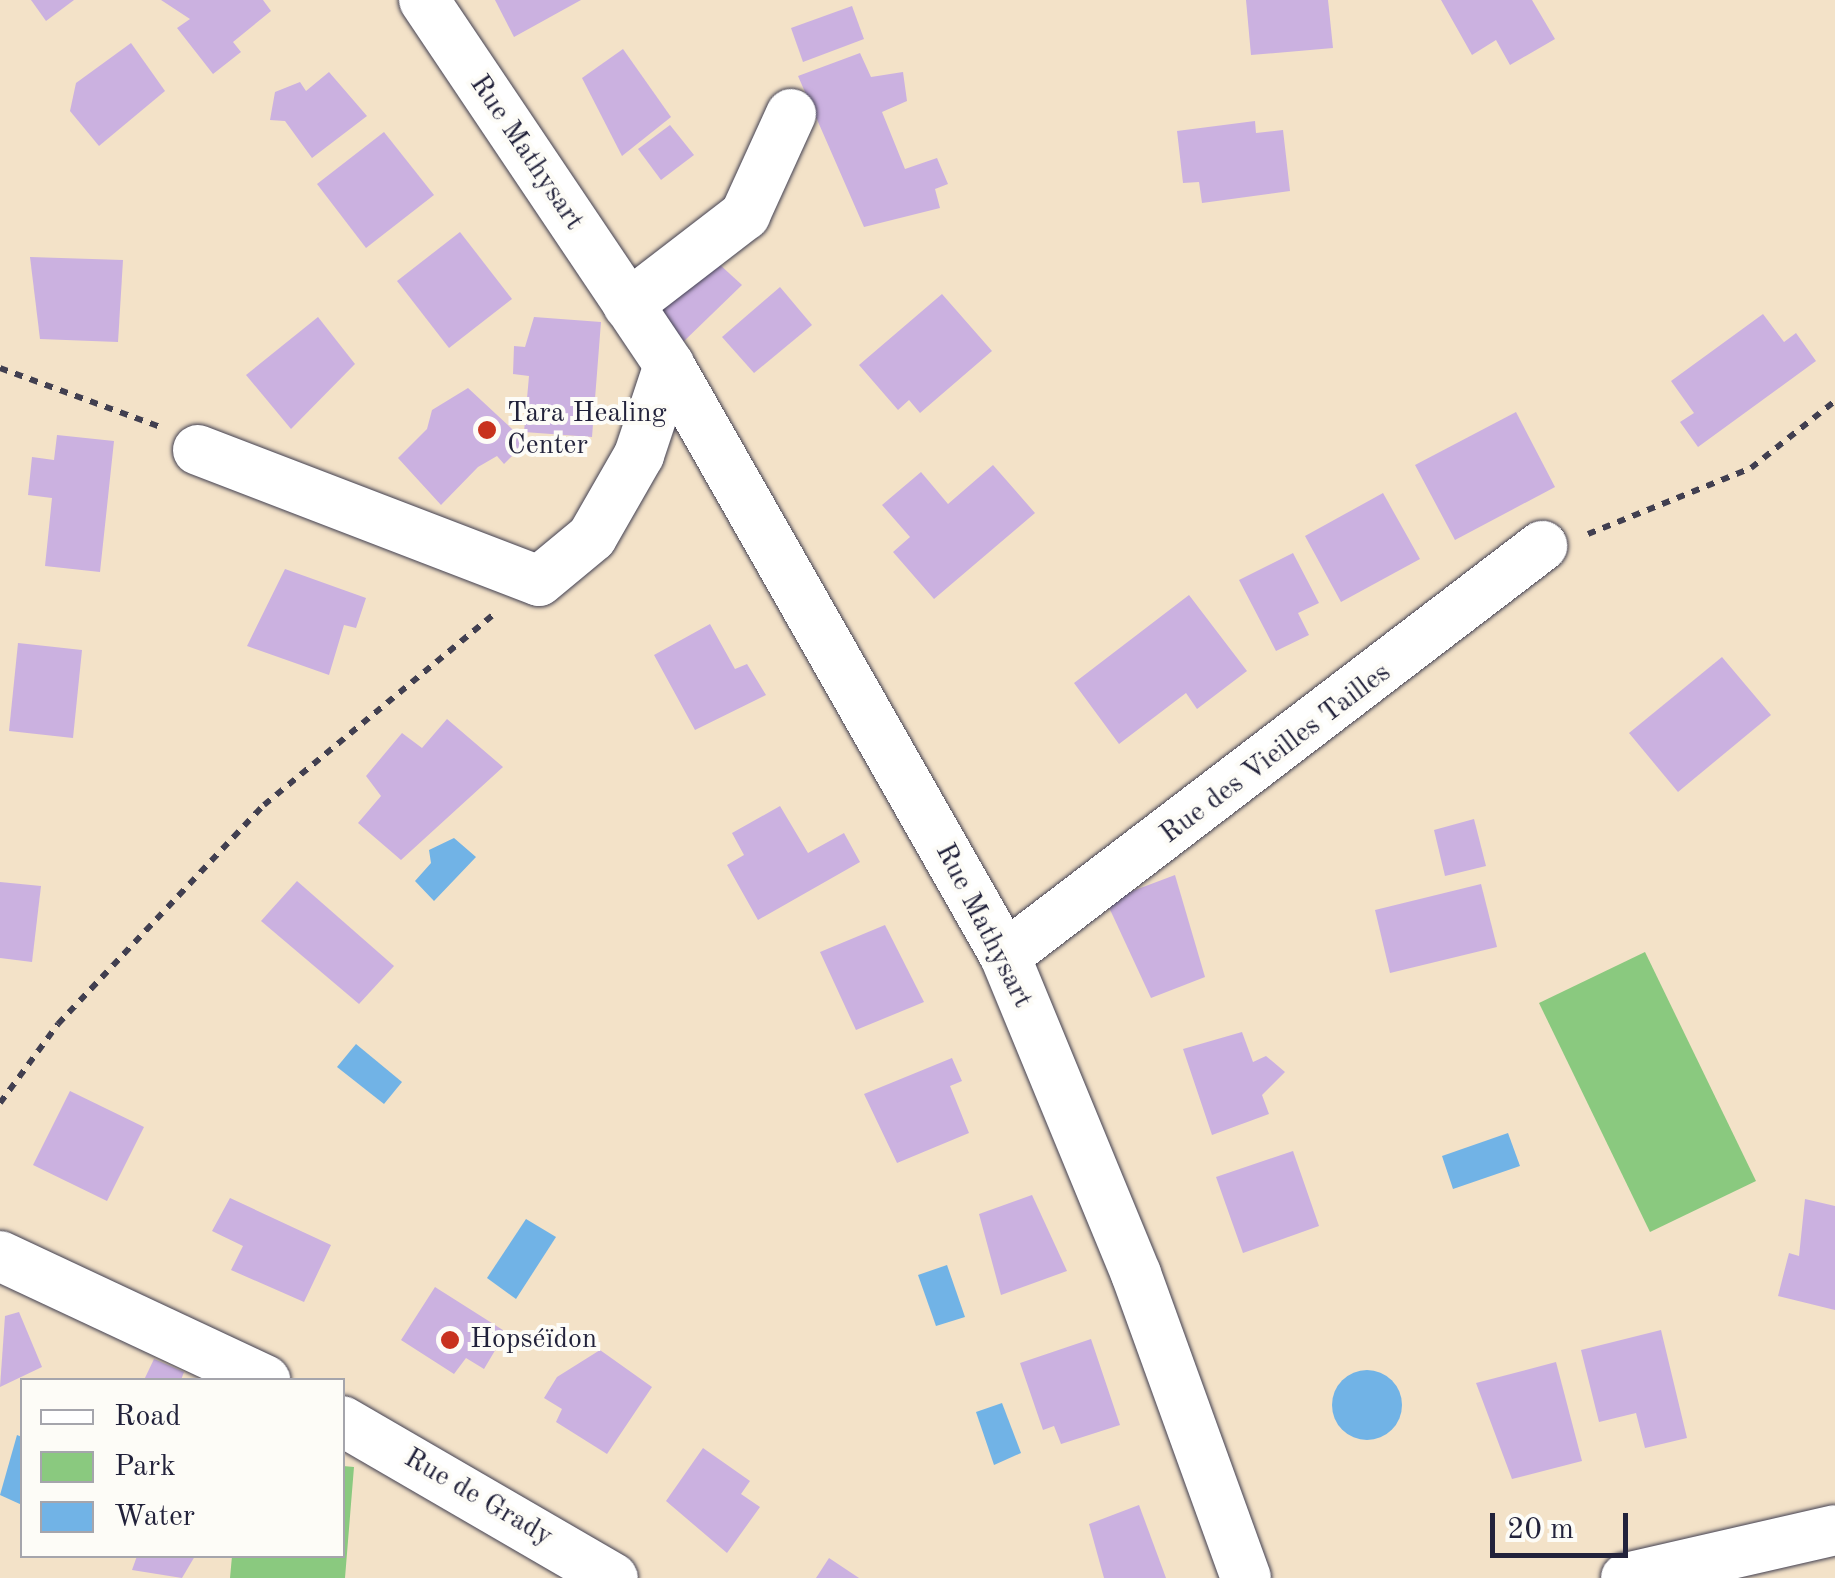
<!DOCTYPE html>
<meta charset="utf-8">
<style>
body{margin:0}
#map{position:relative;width:1835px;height:1578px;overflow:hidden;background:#f3e2c8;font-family:"Old Standard TT",serif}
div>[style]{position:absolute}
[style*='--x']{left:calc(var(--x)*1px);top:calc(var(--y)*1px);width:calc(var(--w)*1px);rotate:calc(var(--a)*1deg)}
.green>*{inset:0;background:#8ac97f}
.water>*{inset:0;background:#71b3e6}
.round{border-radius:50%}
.building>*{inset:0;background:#cbb1e0}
.path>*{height:6px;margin-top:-3px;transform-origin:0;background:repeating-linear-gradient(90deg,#413f50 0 8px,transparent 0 16px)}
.roads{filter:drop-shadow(0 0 2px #413f50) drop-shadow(0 0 2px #413f50)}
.minor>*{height:50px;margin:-25px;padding:0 25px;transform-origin:25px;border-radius:25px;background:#fff}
.dots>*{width:28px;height:28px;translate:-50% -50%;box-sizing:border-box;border:5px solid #fdfcf7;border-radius:50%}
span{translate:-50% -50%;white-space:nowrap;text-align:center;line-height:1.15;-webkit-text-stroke:8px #fdfcf7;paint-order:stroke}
.street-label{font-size:28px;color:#22223b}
.poi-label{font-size:28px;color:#22223b}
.left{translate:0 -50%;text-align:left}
.legend{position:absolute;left:20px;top:1378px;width:325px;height:180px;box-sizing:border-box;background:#fdfcf7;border:2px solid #a5a5ac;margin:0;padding:12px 18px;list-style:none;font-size:30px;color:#22223b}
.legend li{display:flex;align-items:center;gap:20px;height:50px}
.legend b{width:50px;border:2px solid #a5a5ac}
.scale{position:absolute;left:1490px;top:1513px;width:138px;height:45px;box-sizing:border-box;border:5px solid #22223b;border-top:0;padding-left:12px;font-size:30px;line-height:35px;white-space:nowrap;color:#22223b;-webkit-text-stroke:8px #fdfcf7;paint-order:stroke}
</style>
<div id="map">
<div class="green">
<i style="clip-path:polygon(1645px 952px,1756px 1181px,1650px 1232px,1539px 1003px)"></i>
<i style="clip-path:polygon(343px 1466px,354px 1467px,345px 1578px,230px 1578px,232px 1556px,342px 1556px)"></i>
</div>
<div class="water">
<i style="clip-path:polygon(454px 838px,476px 857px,434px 901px,415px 881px,431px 863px,429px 850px)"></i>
<i style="clip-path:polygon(356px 1044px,402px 1082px,384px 1104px,337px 1067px)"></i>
<i style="clip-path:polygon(1508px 1133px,1520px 1166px,1453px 1189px,1442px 1156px)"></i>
<i style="clip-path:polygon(526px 1219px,556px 1237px,516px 1299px,487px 1278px)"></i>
<i style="clip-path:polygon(947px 1265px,965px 1317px,936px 1326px,918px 1275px)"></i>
<i class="round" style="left:1332px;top:1370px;width:70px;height:70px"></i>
<i style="clip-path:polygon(1002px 1403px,1021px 1453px,994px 1465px,976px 1412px)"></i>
<i style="clip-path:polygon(17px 1435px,22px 1437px,22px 1505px,0 1495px)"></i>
</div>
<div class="building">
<i style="clip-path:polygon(31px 0,74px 0,46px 21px)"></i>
<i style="clip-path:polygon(161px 0,263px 0,271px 11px,233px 42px,241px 52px,213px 74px,177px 28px,190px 19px)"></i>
<i style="clip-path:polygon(495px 0,581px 0,514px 37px)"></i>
<i style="clip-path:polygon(1246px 0,1328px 0,1333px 48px,1251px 55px)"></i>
<i style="clip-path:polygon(1441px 0,1532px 0,1555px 39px,1510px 65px,1496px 40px,1472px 55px)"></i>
<i style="clip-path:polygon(852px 6px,864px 39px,803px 62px,791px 28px)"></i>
<i style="clip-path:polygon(131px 43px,165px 91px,99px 146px,70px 111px,76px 83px)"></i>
<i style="clip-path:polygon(623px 49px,671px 117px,622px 156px,582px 78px)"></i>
<i style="clip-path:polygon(860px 53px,871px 77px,903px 72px,907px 101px,882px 112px,905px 169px,937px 158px,948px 184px,935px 189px,940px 208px,864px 227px,798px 76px)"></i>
<i style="clip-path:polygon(329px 72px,367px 116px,312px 158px,285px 121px,270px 120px,275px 92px,300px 82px,306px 91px)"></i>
<i style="clip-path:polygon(1255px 121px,1256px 133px,1283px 130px,1290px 191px,1202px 203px,1199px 182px,1183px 183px,1177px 131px)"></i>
<i style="clip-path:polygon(670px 125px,694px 155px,661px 180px,638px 149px)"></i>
<i style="clip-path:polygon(384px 132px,434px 195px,366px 248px,317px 184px)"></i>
<i style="clip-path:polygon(460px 232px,512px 299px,449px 348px,397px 281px)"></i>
<i style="clip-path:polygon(30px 257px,123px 260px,118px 342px,40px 339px)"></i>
<i style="clip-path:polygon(718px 263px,742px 285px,680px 345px,657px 312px)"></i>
<i style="clip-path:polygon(780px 287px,812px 325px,754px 373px,722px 337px)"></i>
<i style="clip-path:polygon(942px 294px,992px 351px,920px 413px,909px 400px,898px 410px,859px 365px)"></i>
<i style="clip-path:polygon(1763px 314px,1784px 342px,1796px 333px,1816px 361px,1698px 447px,1680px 422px,1694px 413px,1671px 381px)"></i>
<i style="clip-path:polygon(318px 317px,355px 364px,291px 429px,246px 375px)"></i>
<i style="clip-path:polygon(534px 317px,601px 322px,592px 437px,524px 432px,529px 376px,513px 374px,514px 346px,525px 347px)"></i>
<i style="clip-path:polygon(468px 388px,526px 442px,504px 464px,497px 456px,478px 467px,441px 505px,398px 458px,427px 429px,432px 410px)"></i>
<i style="clip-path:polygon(1516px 412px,1555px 487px,1455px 540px,1415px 465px)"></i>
<i style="clip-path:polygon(57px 435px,114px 441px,100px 572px,45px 566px,52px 498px,28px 495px,32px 457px,54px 460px)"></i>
<i style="clip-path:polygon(993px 465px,1035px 513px,934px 599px,893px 552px,910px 537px,882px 505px,921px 472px,948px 504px)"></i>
<i style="clip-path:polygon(1383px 493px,1420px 559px,1341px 602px,1305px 536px)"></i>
<i style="clip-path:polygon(1293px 553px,1319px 603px,1298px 613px,1309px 635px,1276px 651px,1239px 580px)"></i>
<i style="clip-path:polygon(285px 569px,366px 598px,356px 628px,344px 625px,329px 675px,247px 646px)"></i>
<i style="clip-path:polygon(1189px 595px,1247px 671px,1197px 709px,1186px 693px,1119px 744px,1074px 683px)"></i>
<i style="clip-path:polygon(710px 624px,735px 669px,747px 664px,766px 695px,695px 730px,654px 655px)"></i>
<i style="clip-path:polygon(18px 643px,82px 650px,73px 738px,9px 731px)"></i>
<i style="clip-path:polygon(1722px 657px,1771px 715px,1678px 792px,1629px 733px)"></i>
<i style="clip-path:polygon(447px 719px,503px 767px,401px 860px,358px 823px,381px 796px,366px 776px,402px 733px,422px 748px)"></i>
<i style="clip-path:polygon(780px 806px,808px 853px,844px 833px,860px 862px,758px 920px,727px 865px,744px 855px,732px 833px)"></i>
<i style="clip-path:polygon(1474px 819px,1486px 866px,1445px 876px,1434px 830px)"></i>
<i style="clip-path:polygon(1175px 875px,1205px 977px,1151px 998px,1106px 901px)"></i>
<i style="clip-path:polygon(297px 881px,394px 966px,359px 1004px,261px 921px)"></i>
<i style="clip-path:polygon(0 882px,41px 886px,32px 962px,0 958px)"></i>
<i style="clip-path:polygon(1481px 884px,1497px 947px,1390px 973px,1375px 910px)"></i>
<i style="clip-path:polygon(885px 925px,924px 1002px,856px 1030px,820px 952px)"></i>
<i style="clip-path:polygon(1242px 1032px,1253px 1062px,1266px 1056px,1285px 1072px,1262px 1095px,1269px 1114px,1212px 1135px,1183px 1049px)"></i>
<i style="clip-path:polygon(952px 1058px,962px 1081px,950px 1086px,969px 1133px,897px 1163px,864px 1094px)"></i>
<i style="clip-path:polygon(70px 1091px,144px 1127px,107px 1201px,33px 1165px)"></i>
<i style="clip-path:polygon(1293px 1151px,1319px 1226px,1243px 1253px,1216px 1177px)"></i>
<i style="clip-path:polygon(1032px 1195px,1067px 1271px,1001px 1295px,979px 1214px)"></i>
<i style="clip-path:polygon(230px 1198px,331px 1245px,304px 1302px,231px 1270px,243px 1246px,212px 1231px)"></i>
<i style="clip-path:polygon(1805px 1199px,1835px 1206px,1835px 1310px,1778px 1296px,1789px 1253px,1799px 1256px)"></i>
<i style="clip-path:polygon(435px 1287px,506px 1332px,484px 1369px,466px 1358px,454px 1374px,401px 1340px)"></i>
<i style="clip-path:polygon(19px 1312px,42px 1367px,0 1387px,5px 1316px)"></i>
<i style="clip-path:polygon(1661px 1330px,1687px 1438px,1645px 1448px,1636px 1413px,1599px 1422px,1581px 1350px)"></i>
<i style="clip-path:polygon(1091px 1339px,1120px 1425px,1061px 1444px,1054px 1426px,1043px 1430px,1020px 1363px)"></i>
<i style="clip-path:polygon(600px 1350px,652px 1387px,607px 1454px,556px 1422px,562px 1409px,544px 1398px,557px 1377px)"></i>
<i style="clip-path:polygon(154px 1359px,184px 1372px,181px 1380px,144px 1380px)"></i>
<i style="clip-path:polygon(1556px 1362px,1582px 1461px,1512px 1479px,1476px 1383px)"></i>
<i style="clip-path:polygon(703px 1448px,750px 1481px,741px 1494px,760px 1507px,727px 1553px,666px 1501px)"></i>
<i style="clip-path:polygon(1139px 1505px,1166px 1578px,1104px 1578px,1089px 1524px)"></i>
<i style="clip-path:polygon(137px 1556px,195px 1556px,182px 1578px,132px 1570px)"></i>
<i style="clip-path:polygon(829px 1558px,859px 1578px,816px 1578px)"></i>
</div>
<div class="path">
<i style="--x:0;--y:368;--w:171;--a:20.2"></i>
<i style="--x:1588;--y:534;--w:176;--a:-22"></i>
<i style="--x:1751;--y:468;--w:107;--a:-38.6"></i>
<i style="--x:0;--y:1103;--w:98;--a:-53.7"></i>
<i style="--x:58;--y:1024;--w:301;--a:-46.8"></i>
<i style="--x:264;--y:805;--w:300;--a:-39.7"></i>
</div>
<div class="roads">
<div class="minor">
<i style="--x:424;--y:0;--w:440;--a:56.1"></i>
<i style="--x:669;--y:365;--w:680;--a:60.38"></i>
<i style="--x:1005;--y:956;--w:344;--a:67.6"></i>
<i style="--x:1136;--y:1274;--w:323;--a:70.1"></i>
<i style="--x:628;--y:305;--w:148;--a:-37.6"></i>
<i style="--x:745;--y:215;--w:111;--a:-65.5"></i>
<i style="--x:198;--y:450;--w:365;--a:21"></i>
<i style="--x:539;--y:581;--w:69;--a:-39.7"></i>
<i style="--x:592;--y:537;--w:95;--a:-60.2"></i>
<i style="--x:639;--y:455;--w:95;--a:-71.6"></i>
<i style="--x:1005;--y:956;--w:676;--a:-37.36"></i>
<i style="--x:0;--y:1256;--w:293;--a:25.1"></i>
<i style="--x:342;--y:1421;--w:313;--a:30.1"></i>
<i style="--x:1626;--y:1578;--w:214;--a:-12.9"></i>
</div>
</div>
<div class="dots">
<i style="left:487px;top:430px;background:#c8321e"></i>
<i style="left:450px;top:1340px;background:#c8321e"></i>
</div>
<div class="street-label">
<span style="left:526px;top:153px;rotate:56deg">Rue Mathysart</span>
<span style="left:1276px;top:754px;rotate:-37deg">Rue des Vieilles Tailles</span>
<span style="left:983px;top:926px;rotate:63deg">Rue Mathysart</span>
<span style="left:478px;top:1498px;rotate:30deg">Rue de Grady</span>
</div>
<div class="poi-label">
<span class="left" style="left:507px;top:430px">Tara Healing<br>Center</span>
<span class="left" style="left:470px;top:1340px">Hopséïdon</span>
</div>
<ul class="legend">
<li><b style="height:12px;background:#fff"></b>Road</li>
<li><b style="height:28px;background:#8ac97f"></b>Park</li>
<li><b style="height:28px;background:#71b3e6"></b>Water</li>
</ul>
<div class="scale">20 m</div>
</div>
